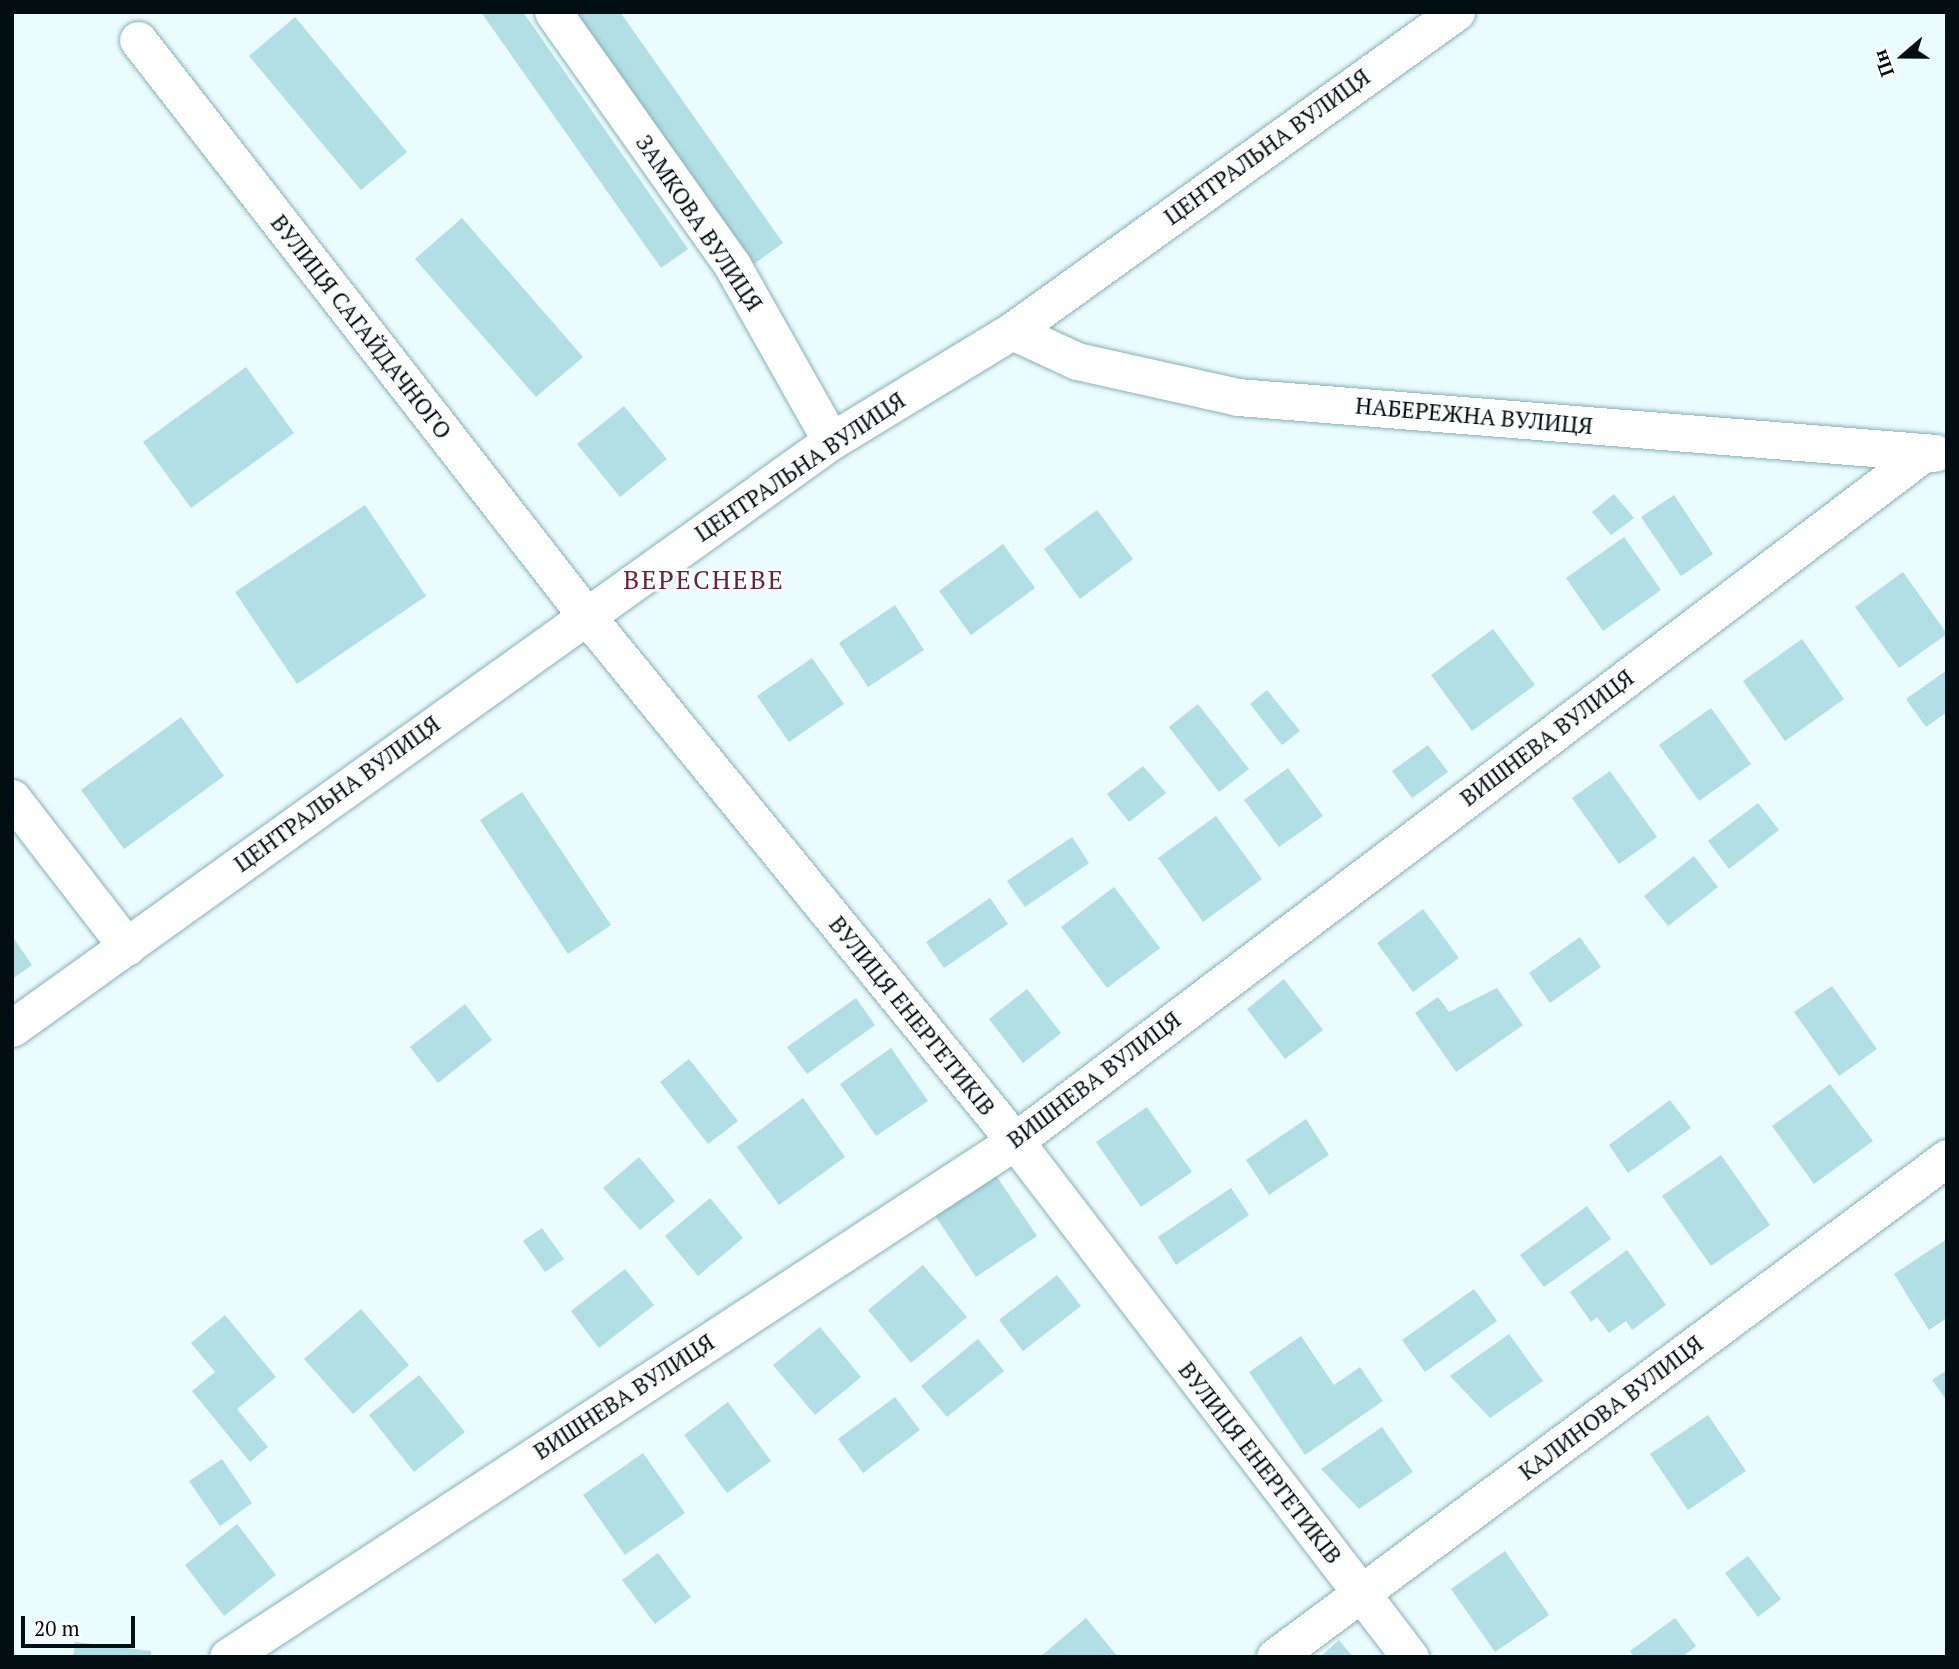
<!DOCTYPE html>
<meta charset="utf-8">
<style>
body{margin:0}
#map{position:relative;width:1959px;height:1669px;overflow:hidden;background:#eafcfe;font-family:"PT Serif",serif}
div>[style]{position:absolute}
[style*='--x']{left:calc(var(--x)*1px);top:calc(var(--y)*1px);width:calc(var(--w)*1px);rotate:calc(var(--a)*1deg)}
.building>*{inset:0;background:#b2dee5}
.roads{filter:drop-shadow(0 0 2px #86b1b7) drop-shadow(0 0 2px #86b1b7)}
.street>*{height:37px;margin:-18.5px;padding:0 18.5px;transform-origin:18.5px;border-radius:18.5px;background:#fff}
span{translate:-50% -50%;white-space:nowrap;text-align:center;line-height:1.15;-webkit-text-stroke:5px #fff;paint-order:stroke}
.street-label{font-size:23px;color:#020f12}
.quarter-label{font-size:26px;color:#682338;letter-spacing:2px}
.frame{position:absolute;inset:0;border:14px solid #020f12;pointer-events:none}
.north{position:absolute;left:1868px;top:21px;width:70px;height:70px;-webkit-text-stroke:5px #fff;paint-order:stroke;rotate:250deg;font-size:19px;font-weight:700;line-height:28px;text-align:center;color:#020f12}
.north::after{content:'';display:block;margin:auto;width:24px;height:32px;background:#020f12;clip-path:polygon(50% 0,100% 100%,50% 72%,0 100%)}
.scale{position:absolute;left:21px;top:1616px;width:114px;height:32px;box-sizing:border-box;border:4px solid #020f12;border-top:0;padding-left:9px;font-size:21px;line-height:24px;white-space:nowrap;color:#020f12;-webkit-text-stroke:5px #fff;paint-order:stroke}
</style>
<div id="map">
<div class="building">
<i style="clip-path:polygon(481px 12px,523px 12px,688px 249px,661px 268px)"></i>
<i style="clip-path:polygon(576px 12px,620px 12px,783px 243px,754px 264px)"></i>
<i style="clip-path:polygon(295px 17px,407px 152px,361px 190px,249px 56px)"></i>
<i style="clip-path:polygon(462px 218px,583px 357px,536px 397px,415px 259px)"></i>
<i style="clip-path:polygon(246px 367px,294px 433px,191px 508px,143px 442px)"></i>
<i style="clip-path:polygon(624px 406px,667px 459px,620px 497px,577px 444px)"></i>
<i style="clip-path:polygon(1614px 494px,1634px 518px,1611px 535px,1592px 512px)"></i>
<i style="clip-path:polygon(1674px 495px,1713px 554px,1681px 576px,1641px 517px)"></i>
<i style="clip-path:polygon(365px 505px,426px 596px,297px 684px,235px 592px)"></i>
<i style="clip-path:polygon(1097px 510px,1133px 559px,1080px 599px,1044px 549px)"></i>
<i style="clip-path:polygon(1624px 537px,1661px 590px,1603px 631px,1566px 578px)"></i>
<i style="clip-path:polygon(1003px 544px,1035px 588px,971px 635px,939px 591px)"></i>
<i style="clip-path:polygon(1903px 572px,1947px 634px,1899px 668px,1855px 607px)"></i>
<i style="clip-path:polygon(895px 605px,924px 650px,868px 687px,839px 643px)"></i>
<i style="clip-path:polygon(1493px 629px,1535px 685px,1472px 731px,1431px 675px)"></i>
<i style="clip-path:polygon(1802px 639px,1844px 699px,1785px 741px,1743px 681px)"></i>
<i style="clip-path:polygon(812px 658px,844px 704px,789px 742px,757px 696px)"></i>
<i style="clip-path:polygon(1947px 670px,1947px 712px,1926px 727px,1906px 699px)"></i>
<i style="clip-path:polygon(1267px 690px,1300px 731px,1282px 745px,1250px 704px)"></i>
<i style="clip-path:polygon(1198px 704px,1249px 769px,1219px 792px,1169px 727px)"></i>
<i style="clip-path:polygon(1711px 708px,1751px 764px,1699px 801px,1659px 745px)"></i>
<i style="clip-path:polygon(181px 717px,224px 776px,124px 849px,81px 790px)"></i>
<i style="clip-path:polygon(1428px 745px,1448px 772px,1412px 798px,1392px 771px)"></i>
<i style="clip-path:polygon(1143px 766px,1166px 793px,1129px 822px,1107px 794px)"></i>
<i style="clip-path:polygon(1288px 768px,1323px 816px,1279px 847px,1244px 800px)"></i>
<i style="clip-path:polygon(1610px 771px,1657px 837px,1619px 864px,1572px 798px)"></i>
<i style="clip-path:polygon(522px 792px,611px 925px,568px 954px,480px 820px)"></i>
<i style="clip-path:polygon(1758px 803px,1779px 830px,1729px 869px,1708px 841px)"></i>
<i style="clip-path:polygon(1216px 816px,1262px 879px,1203px 922px,1158px 858px)"></i>
<i style="clip-path:polygon(1072px 837px,1089px 863px,1025px 907px,1007px 881px)"></i>
<i style="clip-path:polygon(1694px 856px,1718px 887px,1668px 926px,1644px 896px)"></i>
<i style="clip-path:polygon(1114px 887px,1160px 948px,1107px 988px,1061px 927px)"></i>
<i style="clip-path:polygon(990px 898px,1008px 924px,944px 968px,926px 942px)"></i>
<i style="clip-path:polygon(1423px 909px,1459px 958px,1413px 992px,1377px 943px)"></i>
<i style="clip-path:polygon(12px 936px,32px 965px,12px 979px)"></i>
<i style="clip-path:polygon(1580px 937px,1601px 967px,1550px 1003px,1529px 973px)"></i>
<i style="clip-path:polygon(1284px 979px,1323px 1030px,1285px 1059px,1247px 1009px)"></i>
<i style="clip-path:polygon(1832px 986px,1877px 1049px,1839px 1076px,1794px 1012px)"></i>
<i style="clip-path:polygon(1497px 988px,1523px 1025px,1456px 1072px,1415px 1013px,1438px 997px,1449px 1012px)"></i>
<i style="clip-path:polygon(1027px 989px,1061px 1033px,1023px 1063px,989px 1019px)"></i>
<i style="clip-path:polygon(856px 998px,875px 1025px,807px 1074px,787px 1047px)"></i>
<i style="clip-path:polygon(465px 1004px,492px 1040px,438px 1083px,410px 1047px)"></i>
<i style="clip-path:polygon(891px 1048px,928px 1101px,876px 1136px,840px 1084px)"></i>
<i style="clip-path:polygon(689px 1059px,738px 1121px,708px 1144px,660px 1082px)"></i>
<i style="clip-path:polygon(1830px 1084px,1873px 1141px,1814px 1184px,1772px 1126px)"></i>
<i style="clip-path:polygon(803px 1098px,845px 1157px,779px 1205px,737px 1147px)"></i>
<i style="clip-path:polygon(1670px 1100px,1691px 1128px,1628px 1173px,1609px 1145px)"></i>
<i style="clip-path:polygon(1147px 1107px,1192px 1172px,1141px 1207px,1096px 1142px)"></i>
<i style="clip-path:polygon(1306px 1119px,1329px 1155px,1269px 1195px,1246px 1160px)"></i>
<i style="clip-path:polygon(1721px 1155px,1770px 1225px,1711px 1266px,1662px 1196px)"></i>
<i style="clip-path:polygon(639px 1157px,675px 1201px,640px 1230px,603px 1188px)"></i>
<i style="clip-path:polygon(993px 1171px,1037px 1236px,976px 1277px,932px 1211px)"></i>
<i style="clip-path:polygon(1231px 1188px,1249px 1215px,1176px 1265px,1158px 1237px)"></i>
<i style="clip-path:polygon(710px 1198px,743px 1238px,698px 1276px,665px 1236px)"></i>
<i style="clip-path:polygon(1587px 1206px,1611px 1239px,1544px 1287px,1520px 1255px)"></i>
<i style="clip-path:polygon(542px 1228px,564px 1259px,545px 1272px,523px 1241px)"></i>
<i style="clip-path:polygon(1947px 1239px,1947px 1318px,1929px 1330px,1894px 1274px)"></i>
<i style="clip-path:polygon(1627px 1250px,1666px 1305px,1632px 1330px,1626px 1321px,1609px 1333px,1597px 1317px,1591px 1322px,1570px 1292px)"></i>
<i style="clip-path:polygon(923px 1265px,967px 1317px,911px 1363px,868px 1310px)"></i>
<i style="clip-path:polygon(625px 1269px,654px 1305px,599px 1348px,571px 1311px)"></i>
<i style="clip-path:polygon(1057px 1275px,1081px 1306px,1023px 1351px,999px 1320px)"></i>
<i style="clip-path:polygon(1474px 1289px,1497px 1321px,1425px 1372px,1402px 1340px)"></i>
<i style="clip-path:polygon(361px 1309px,409px 1365px,353px 1414px,304px 1359px)"></i>
<i style="clip-path:polygon(225px 1315px,276px 1377px,237px 1409px,268px 1447px,250px 1462px,192px 1391px,215px 1372px,191px 1343px)"></i>
<i style="clip-path:polygon(820px 1327px,861px 1377px,815px 1415px,773px 1365px)"></i>
<i style="clip-path:polygon(1509px 1334px,1543px 1381px,1490px 1418px,1450px 1376px)"></i>
<i style="clip-path:polygon(1301px 1336px,1334px 1385px,1360px 1367px,1383px 1401px,1305px 1455px,1249px 1372px)"></i>
<i style="clip-path:polygon(978px 1339px,1004px 1371px,947px 1417px,921px 1386px)"></i>
<i style="clip-path:polygon(1947px 1370px,1947px 1401px,1932px 1380px)"></i>
<i style="clip-path:polygon(419px 1375px,465px 1432px,414px 1472px,369px 1415px)"></i>
<i style="clip-path:polygon(895px 1397px,920px 1430px,863px 1473px,838px 1439px)"></i>
<i style="clip-path:polygon(728px 1402px,771px 1461px,727px 1493px,684px 1435px)"></i>
<i style="clip-path:polygon(1708px 1415px,1746px 1471px,1688px 1510px,1650px 1454px)"></i>
<i style="clip-path:polygon(1382px 1427px,1413px 1472px,1359px 1509px,1321px 1469px)"></i>
<i style="clip-path:polygon(643px 1453px,685px 1513px,625px 1555px,583px 1495px)"></i>
<i style="clip-path:polygon(222px 1459px,252px 1503px,220px 1526px,189px 1481px)"></i>
<i style="clip-path:polygon(237px 1524px,276px 1575px,224px 1616px,185px 1565px)"></i>
<i style="clip-path:polygon(1505px 1551px,1549px 1615px,1495px 1652px,1451px 1589px)"></i>
<i style="clip-path:polygon(658px 1553px,691px 1597px,655px 1624px,622px 1580px)"></i>
<i style="clip-path:polygon(1748px 1556px,1781px 1599px,1758px 1617px,1725px 1573px)"></i>
<i style="clip-path:polygon(1086px 1618px,1118px 1657px,1040px 1657px)"></i>
<i style="clip-path:polygon(1675px 1618px,1696px 1646px,1682px 1657px,1634px 1657px,1630px 1651px)"></i>
<i style="clip-path:polygon(1339px 1640px,1353px 1657px,1320px 1657px)"></i>
<i style="clip-path:polygon(75px 1642px,151px 1651px,151px 1657px,73px 1657px)"></i>
</div>
<div class="roads">
<div class="street">
<i style="--x:553;--y:12;--w:310;--a:54.7"></i>
<i style="--x:732;--y:265;--w:202;--a:60.6"></i>
<i style="--x:138;--y:40;--w:728;--a:52.09"></i>
<i style="--x:585;--y:614;--w:680;--a:50.79"></i>
<i style="--x:1015;--y:1141;--w:650;--a:52.57"></i>
<i style="--x:1012;--y:331;--w:72;--a:24.8"></i>
<i style="--x:1077;--y:361;--w:165;--a:12.6"></i>
<i style="--x:1238;--y:397;--w:699;--a:4.59"></i>
<i style="--x:12;--y:798;--w:188;--a:52.3"></i>
<i style="--x:12;--y:1028;--w:1008;--a:-35.63"></i>
<i style="--x:831;--y:441;--w:212;--a:-31.3"></i>
<i style="--x:1012;--y:331;--w:547;--a:-35.7"></i>
<i style="--x:228;--y:1657;--w:941;--a:-33.25"></i>
<i style="--x:1015;--y:1141;--w:1141;--a:-37.13"></i>
<i style="--x:1275;--y:1657;--w:837;--a:-36.6"></i>
</div>
</div>
<div class="street-label">
<span style="left:1267px;top:147px;rotate:-36deg">ЦЕНТРАЛЬНА ВУЛИЦЯ</span>
<span style="left:699px;top:223px;rotate:56deg">ЗАМКОВА ВУЛИЦЯ</span>
<span style="left:361px;top:327px;rotate:52deg">ВУЛИЦЯ САГАЙДАЧНОГО</span>
<span style="left:1474px;top:416px;rotate:5deg">НАБЕРЕЖНА ВУЛИЦЯ</span>
<span style="left:800px;top:467px;rotate:-34deg">ЦЕНТРАЛЬНА ВУЛИЦЯ</span>
<span style="left:1547px;top:738px;rotate:-37deg">ВИШНЕВА ВУЛИЦЯ</span>
<span style="left:337px;top:794px;rotate:-36deg">ЦЕНТРАЛЬНА ВУЛИЦЯ</span>
<span style="left:912px;top:1016px;rotate:51deg">ВУЛИЦЯ ЕНЕРГЕТИКІВ</span>
<span style="left:1094px;top:1080px;rotate:-37deg">ВИШНЕВА ВУЛИЦЯ</span>
<span style="left:624px;top:1397px;rotate:-33deg">ВИШНЕВА ВУЛИЦЯ</span>
<span style="left:1611px;top:1408px;rotate:-37deg">КАЛИНОВА ВУЛИЦЯ</span>
<span style="left:1260px;top:1463px;rotate:52deg">ВУЛИЦЯ ЕНЕРГЕТИКІВ</span>
</div>
<div class="quarter-label">
<span style="left:704px;top:580px">ВЕРЕСНЕВЕ</span>
</div>
<div class="frame"></div>
<div class="north">Пн</div>
<div class="scale">20 m</div>
</div>
